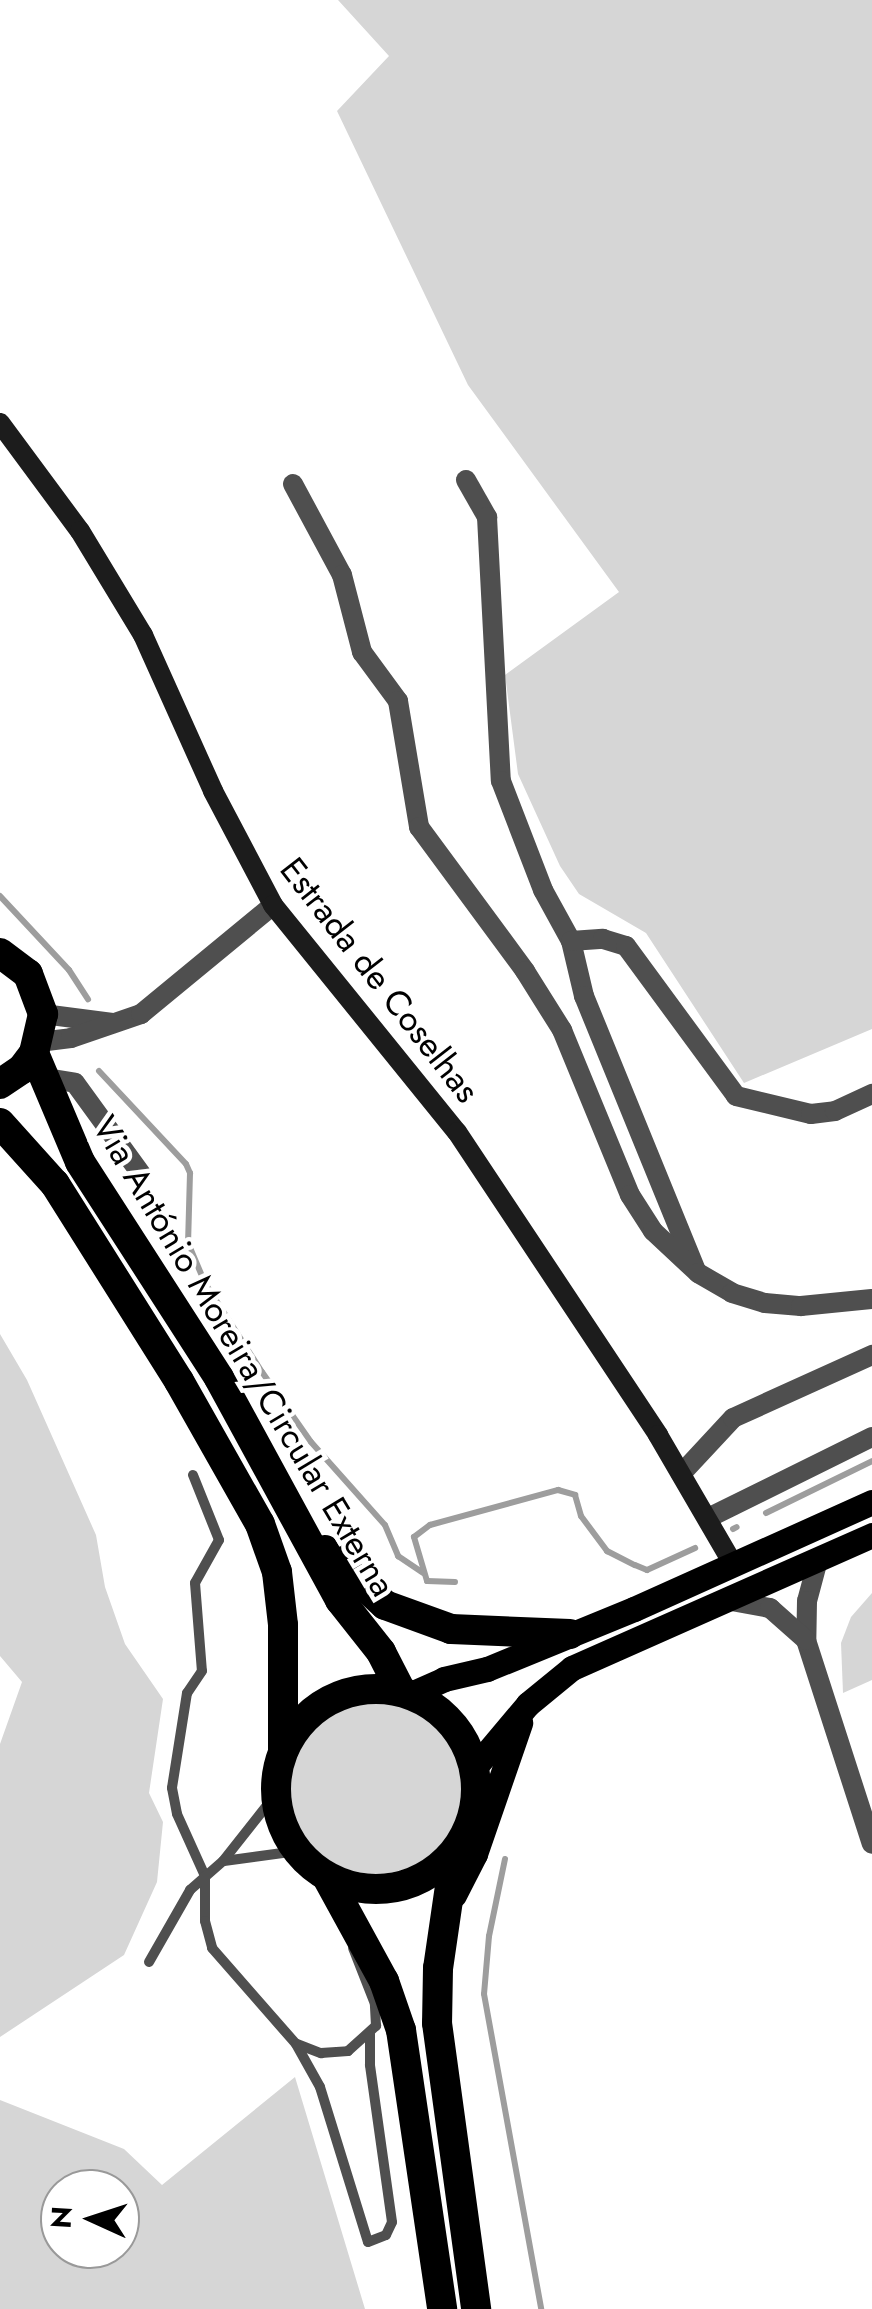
<!DOCTYPE html>
<meta charset="utf-8">
<style>
body{margin:0}
#map{position:relative;width:872px;height:2309px;overflow:hidden;background:#fff;font-family:Jost,sans-serif}
div>[style]{position:absolute}
[style*='--x']{left:calc(var(--x)*1px);top:calc(var(--y)*1px);width:calc(var(--w)*1px);rotate:calc(var(--a)*1deg)}
.green>*{inset:0;background:#d6d6d6}
.round{border-radius:50%}
.stream>*{height:6px;margin:-3px;padding:0 3px;transform-origin:3px;border-radius:3px;background:#9d9d9d}
.lane>*{height:10px;margin:-5px;padding:0 5px;transform-origin:5px;border-radius:5px;background:#4f4f4f}
.street>*{height:20px;margin:-10px;padding:0 10px;transform-origin:10px;border-radius:10px;background:#4f4f4f}
.secondary>*{height:20px;margin:-10px;padding:0 10px;transform-origin:10px;border-radius:10px;background:#1c1c1c}
.primary>*{height:25px;margin:-12.5px;padding:0 12.5px;transform-origin:12.5px;border-radius:12.5px;background:#000}
.highway>*{height:30px;margin:-15px;padding:0 15px;transform-origin:15px;border-radius:15px;background:#000}
.highway>.ring{margin:-15px;padding:0;box-sizing:content-box;background:none;border:30px solid #000;border-radius:50%}
span{translate:-50% -50%;white-space:nowrap;text-align:center;line-height:1.15;-webkit-text-stroke:9px #fff;paint-order:stroke}
.street-label{font-size:35px;color:#000}
.north{position:absolute;left:40px;top:2169px;width:100px;height:100px;box-sizing:border-box;background:#fff;border:2px solid #999;border-radius:50%;rotate:273deg;font-size:28px;font-weight:700;line-height:40px;text-align:center;color:#000}
.north::after{content:'';display:block;margin:auto;width:35px;height:45px;background:#000;clip-path:polygon(50% 0,100% 100%,50% 72%,0 100%)}
</style>
<div id="map">
<div class="green">
<i style="clip-path:polygon(338px 0,872px 0,872px 1029px,744px 1083px,646px 933px,579px 894px,560px 866px,518px 774px,505px 675px,619px 592px,468px 385px,337px 111px,389px 56px)"></i>
<i style="clip-path:polygon(0 1334px,27px 1380px,96px 1535px,105px 1587px,125px 1644px,163px 1699px,149px 1793px,163px 1822px,157px 1882px,124px 1955px,0 2037px,0 1744px,22px 1682px,0 1656px)"></i>
<i style="clip-path:polygon(872px 1593px,872px 1680px,843px 1693px,841px 1643px,851px 1617px)"></i>
<i class="round" style="left:290px;top:1702px;width:172px;height:172px"></i>
<i style="clip-path:polygon(evenodd,295px 2077px,365px 2309px,0 2309px,0 2100px,124px 2149px,162px 2185px,295px 2077px,60px 2189px,120px 2189px,120px 2249px,60px 2249px,60px 2189px)"></i>
</div>
<div class="stream">
<i style="--x:0;--y:896;--w:101;--a:47"></i>
<i style="--x:69;--y:970;--w:35;--a:57"></i>
<i style="--x:99;--y:1071;--w:127;--a:46.9"></i>
<i style="--x:186;--y:1164;--w:10;--a:66"></i>
<i style="--x:190;--y:1173;--w:70;--a:91.6"></i>
<i style="--x:188;--y:1243;--w:43;--a:67"></i>
<i style="--x:205;--y:1283;--w:106;--a:57.4"></i>
<i style="--x:262;--y:1372;--w:85;--a:55"></i>
<i style="--x:311;--y:1442;--w:111;--a:48.3"></i>
<i style="--x:385;--y:1525;--w:34;--a:67"></i>
<i style="--x:398;--y:1556;--w:30;--a:34"></i>
<i style="--x:766;--y:1513;--w:118;--a:-26.1"></i>
<i style="--x:733;--y:1529;--w:4;--a:-27"></i>
<i style="--x:455;--y:1582;--w:28;--a:-178"></i>
<i style="--x:427;--y:1581;--w:46;--a:-106.5"></i>
<i style="--x:414;--y:1537;--w:20;--a:-37"></i>
<i style="--x:430;--y:1525;--w:133;--a:-15.3"></i>
<i style="--x:558;--y:1490;--w:18;--a:16"></i>
<i style="--x:575;--y:1495;--w:22;--a:74"></i>
<i style="--x:581;--y:1516;--w:44;--a:53.4"></i>
<i style="--x:607;--y:1551;--w:31;--a:27"></i>
<i style="--x:635;--y:1565;--w:13;--a:23"></i>
<i style="--x:647;--y:1570;--w:53;--a:-24.6"></i>
<i style="--x:505;--y:1859;--w:79;--a:101.7"></i>
<i style="--x:489;--y:1936;--w:58;--a:94.9"></i>
<i style="--x:484;--y:1994;--w:320;--a:79.7"></i>
</div>
<div class="lane">
<i style="--x:193;--y:1475;--w:70;--a:68.2"></i>
<i style="--x:219;--y:1540;--w:49;--a:119.2"></i>
<i style="--x:195;--y:1583;--w:88;--a:85.5"></i>
<i style="--x:202;--y:1671;--w:27;--a:124"></i>
<i style="--x:187;--y:1693;--w:96;--a:99"></i>
<i style="--x:172;--y:1788;--w:26;--a:79"></i>
<i style="--x:177;--y:1814;--w:68;--a:65.7"></i>
<i style="--x:205;--y:1876;--w:45;--a:90"></i>
<i style="--x:205;--y:1921;--w:28;--a:75"></i>
<i style="--x:212;--y:1948;--w:128;--a:48.8"></i>
<i style="--x:296;--y:2044;--w:49;--a:60.8"></i>
<i style="--x:320;--y:2087;--w:162;--a:72.8"></i>
<i style="--x:368;--y:2242;--w:19;--a:-21"></i>
<i style="--x:386;--y:2235;--w:14;--a:-65"></i>
<i style="--x:392;--y:2222;--w:159;--a:-98"></i>
<i style="--x:370;--y:2065;--w:31;--a:-90"></i>
<i style="--x:224;--y:1861;--w:74;--a:-7.8"></i>
<i style="--x:149;--y:1962;--w:83;--a:-60.3"></i>
<i style="--x:190;--y:1890;--w:44;--a:-41.3"></i>
<i style="--x:223;--y:1861;--w:85;--a:-51.7"></i>
<i style="--x:297;--y:2044;--w:26;--a:21"></i>
<i style="--x:321;--y:2053;--w:27;--a:-4"></i>
<i style="--x:348;--y:2051;--w:38;--a:-42"></i>
<i style="--x:376;--y:2026;--w:22;--a:-93"></i>
<i style="--x:375;--y:2004;--w:60;--a:-111.4"></i>
</div>
<div class="street">
<i style="--x:466;--y:480;--w:43;--a:60.4"></i>
<i style="--x:487;--y:517;--w:264;--a:87"></i>
<i style="--x:501;--y:781;--w:117;--a:68.9"></i>
<i style="--x:543;--y:890;--w:58;--a:61.2"></i>
<i style="--x:571;--y:941;--w:57;--a:76.7"></i>
<i style="--x:584;--y:996;--w:294;--a:67.8"></i>
<i style="--x:293;--y:484;--w:103;--a:61.7"></i>
<i style="--x:342;--y:575;--w:80;--a:75.4"></i>
<i style="--x:362;--y:652;--w:61;--a:53.7"></i>
<i style="--x:398;--y:701;--w:128;--a:80.5"></i>
<i style="--x:419;--y:827;--w:179;--a:53.6"></i>
<i style="--x:525;--y:971;--w:70;--a:57.9"></i>
<i style="--x:562;--y:1030;--w:178;--a:67.6"></i>
<i style="--x:630;--y:1195;--w:43;--a:57.4"></i>
<i style="--x:653;--y:1231;--w:62;--a:43"></i>
<i style="--x:698;--y:1273;--w:39;--a:30"></i>
<i style="--x:732;--y:1293;--w:34;--a:17"></i>
<i style="--x:765;--y:1303;--w:36;--a:5"></i>
<i style="--x:801;--y:1306;--w:71;--a:-5.6"></i>
<i style="--x:571;--y:941;--w:32;--a:-4"></i>
<i style="--x:603;--y:939;--w:24;--a:17"></i>
<i style="--x:626;--y:946;--w:186;--a:53.7"></i>
<i style="--x:736;--y:1096;--w:77;--a:13.5"></i>
<i style="--x:811;--y:1114;--w:24;--a:-7"></i>
<i style="--x:835;--y:1111;--w:41;--a:-24.7"></i>
<i style="--x:43;--y:1014;--w:70;--a:7.4"></i>
<i style="--x:39;--y:1042;--w:32;--a:-7"></i>
<i style="--x:71;--y:1038;--w:74;--a:-18.9"></i>
<i style="--x:141;--y:1014;--w:171;--a:-39.5"></i>
<i style="--x:45;--y:1078;--w:30;--a:9"></i>
<i style="--x:75;--y:1083;--w:112;--a:54"></i>
<i style="--x:681;--y:1474;--w:76;--a:-47.1"></i>
<i style="--x:733;--y:1418;--w:153;--a:-24.4"></i>
<i style="--x:708;--y:1518;--w:183;--a:-26.3"></i>
<i style="--x:818;--y:1560;--w:42;--a:105"></i>
<i style="--x:807;--y:1601;--w:39;--a:91"></i>
<i style="--x:806;--y:1640;--w:214;--a:72.1"></i>
<i style="--x:726;--y:1600;--w:45;--a:10.3"></i>
<i style="--x:770;--y:1608;--w:48;--a:41.6"></i>
</div>
<div class="secondary">
<i style="--x:0;--y:423;--w:134;--a:53.5"></i>
<i style="--x:80;--y:531;--w:122;--a:58.8"></i>
<i style="--x:143;--y:635;--w:171;--a:65.8"></i>
<i style="--x:213;--y:791;--w:129;--a:62.2"></i>
<i style="--x:273;--y:905;--w:292;--a:51"></i>
<i style="--x:457;--y:1132;--w:364;--a:56.4"></i>
<i style="--x:658;--y:1435;--w:149;--a:59.8"></i>
</div>
<div class="primary">
<i style="--x:411;--y:1694;--w:36;--a:-24"></i>
<i style="--x:444;--y:1679;--w:44;--a:-13.1"></i>
<i style="--x:487;--y:1669;--w:159;--a:-22.2"></i>
<i style="--x:634;--y:1609;--w:261;--a:-24.2"></i>
<i style="--x:475;--y:1767;--w:82;--a:-49.9"></i>
<i style="--x:528;--y:1704;--w:57;--a:-39.3"></i>
<i style="--x:572;--y:1668;--w:328;--a:-23.9"></i>
<i style="--x:454;--y:1895;--w:46;--a:-62.9"></i>
<i style="--x:475;--y:1854;--w:139;--a:-71"></i>
</div>
<div class="highway">
<i style="--x:0;--y:953;--w:35;--a:37"></i>
<i style="--x:28;--y:974;--w:43;--a:69.4"></i>
<i style="--x:43;--y:1014;--w:40;--a:103"></i>
<i style="--x:34;--y:1053;--w:20;--a:127"></i>
<i style="--x:22;--y:1069;--w:27;--a:146"></i>
<i style="--x:34;--y:1053;--w:118;--a:67.1"></i>
<i style="--x:80;--y:1162;--w:257;--a:57.2"></i>
<i style="--x:219;--y:1378;--w:253;--a:61.4"></i>
<i style="--x:340;--y:1600;--w:66;--a:51.7"></i>
<i style="--x:381;--y:1652;--w:44;--a:62.9"></i>
<i style="--x:0;--y:1123;--w:82;--a:48"></i>
<i style="--x:55;--y:1184;--w:233;--a:57.8"></i>
<i style="--x:179;--y:1381;--w:164;--a:60.5"></i>
<i style="--x:260;--y:1524;--w:51;--a:70.5"></i>
<i style="--x:277;--y:1572;--w:53;--a:83.5"></i>
<i style="--x:283;--y:1625;--w:126;--a:90"></i>
<i style="--x:325;--y:1550;--w:81;--a:42.5"></i>
<i style="--x:385;--y:1605;--w:70;--a:20"></i>
<i style="--x:451;--y:1629;--w:119;--a:2.4"></i>
<i class="ring" style="left:276px;top:1689px;width:170px;height:170px"></i>
<i style="--x:455;--y:1852;--w:117;--a:98.3"></i>
<i style="--x:438;--y:1968;--w:55;--a:91"></i>
<i style="--x:437;--y:2023;--w:289;--a:82.2"></i>
<i style="--x:327;--y:1877;--w:119;--a:61.3"></i>
<i style="--x:384;--y:1981;--w:52;--a:70.9"></i>
<i style="--x:401;--y:2030;--w:282;--a:81.6"></i>
</div>
<div class="street-label">
<span style="left:380px;top:980px;rotate:52deg">Estrada de Coselhas</span>
<span style="left:244px;top:1356px;rotate:59deg">Via António Moreira/Circular Externa</span>
</div>
<div class="north">N</div>
</div>
